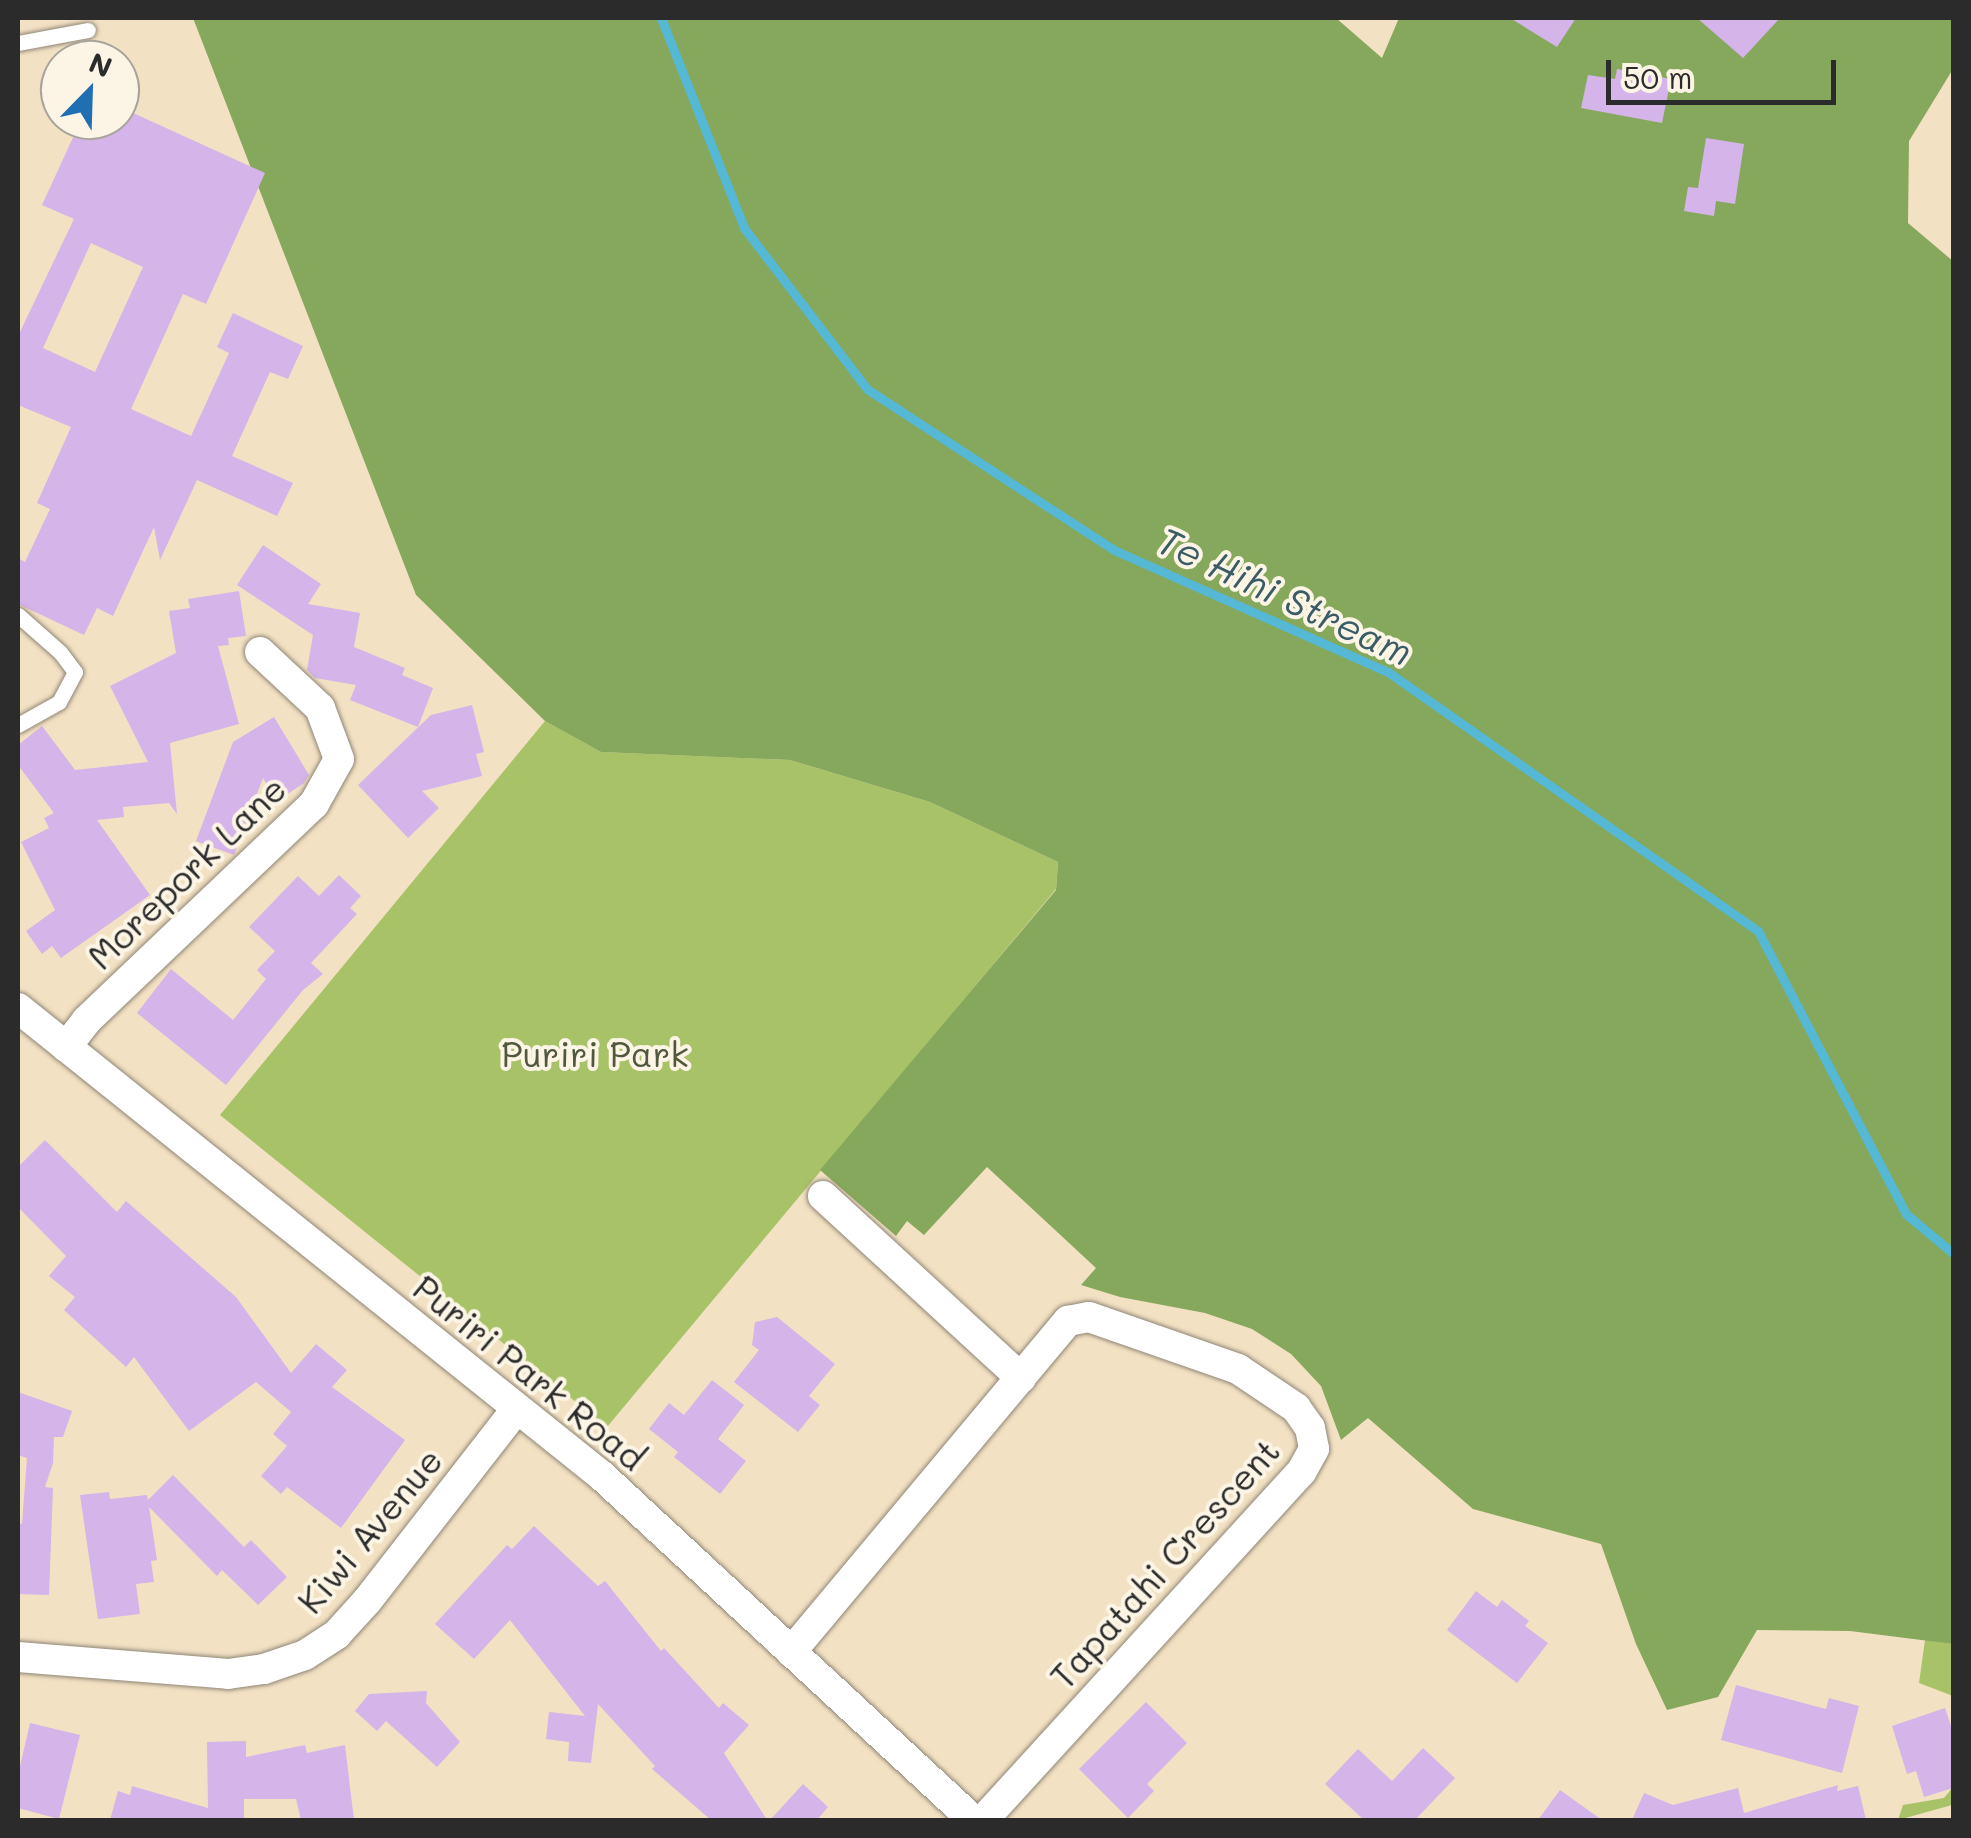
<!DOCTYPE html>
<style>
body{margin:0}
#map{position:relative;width:1971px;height:1838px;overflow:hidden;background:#f3e1c3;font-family:Mali,sans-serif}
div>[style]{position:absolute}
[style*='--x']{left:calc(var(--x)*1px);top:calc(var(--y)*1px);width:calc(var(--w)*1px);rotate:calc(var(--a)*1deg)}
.green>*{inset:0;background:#a8c268}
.forest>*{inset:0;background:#86a85c}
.stream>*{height:9px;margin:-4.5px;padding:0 4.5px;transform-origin:4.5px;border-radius:4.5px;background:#55b8d4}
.building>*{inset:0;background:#d4b4e9}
.roads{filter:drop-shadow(0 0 2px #8f8677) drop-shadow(0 0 2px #8f8677)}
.service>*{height:15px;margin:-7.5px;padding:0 7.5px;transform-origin:7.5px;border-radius:7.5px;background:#fff}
.minor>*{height:30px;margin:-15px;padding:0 15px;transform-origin:15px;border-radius:15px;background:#fff}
span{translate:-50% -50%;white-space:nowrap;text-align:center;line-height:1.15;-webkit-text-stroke:8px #fcf5e5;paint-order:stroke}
.street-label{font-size:35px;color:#2b2b2b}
.park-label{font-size:35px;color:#50583d}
.water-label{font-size:38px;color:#3a5c66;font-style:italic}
.frame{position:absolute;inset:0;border:20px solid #2b2b2b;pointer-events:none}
.north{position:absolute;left:40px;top:40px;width:100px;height:100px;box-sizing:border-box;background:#fcf5e5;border:2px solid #a8a49b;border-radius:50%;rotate:23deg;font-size:28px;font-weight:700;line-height:40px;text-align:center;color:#2b2b2b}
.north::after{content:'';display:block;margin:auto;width:35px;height:45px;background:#1f6fb2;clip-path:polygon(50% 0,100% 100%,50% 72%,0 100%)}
.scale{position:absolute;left:1606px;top:60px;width:230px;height:45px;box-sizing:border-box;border:5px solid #2b2b2b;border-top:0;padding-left:12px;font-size:30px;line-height:35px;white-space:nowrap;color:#2b2b2b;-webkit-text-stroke:8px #fcf5e5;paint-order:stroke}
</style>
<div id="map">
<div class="green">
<i style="clip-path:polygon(545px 721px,601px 752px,790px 760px,930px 802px,1058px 862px,1056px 889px,607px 1427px,220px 1115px)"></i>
<i style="clip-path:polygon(1925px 1640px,1953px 1644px,1953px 1696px,1919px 1683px)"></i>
<i style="clip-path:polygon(1953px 1787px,1952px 1805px,1898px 1820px,1903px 1805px,1944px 1798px)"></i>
</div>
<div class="forest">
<i style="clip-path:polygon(193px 18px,1336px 18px,1382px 58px,1399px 18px,1953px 18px,1953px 69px,1909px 141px,1908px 223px,1954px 262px,1953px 1644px,1850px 1631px,1757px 1630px,1718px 1697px,1667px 1710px,1636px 1644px,1601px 1544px,1473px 1509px,1368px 1418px,1341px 1440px,1321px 1386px,1291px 1354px,1252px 1329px,1205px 1313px,1120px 1297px,1081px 1285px,1096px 1268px,987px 1167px,924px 1235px,907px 1221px,896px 1236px,820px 1170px,1056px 890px,1058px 862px,930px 802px,790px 760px,601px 752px,545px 721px,416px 595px)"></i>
</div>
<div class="stream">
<i style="--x:661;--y:18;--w:226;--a:68.4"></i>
<i style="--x:744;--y:228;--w:203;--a:52.6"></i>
<i style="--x:867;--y:389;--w:295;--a:33.1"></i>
<i style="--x:1114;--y:550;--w:300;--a:24"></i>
<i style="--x:1388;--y:672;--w:452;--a:35"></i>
<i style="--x:1758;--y:931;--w:319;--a:62.4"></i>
<i style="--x:1906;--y:1214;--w:62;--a:39.8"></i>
</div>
<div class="building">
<i style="clip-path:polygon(1510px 18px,1576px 18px,1557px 47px)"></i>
<i style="clip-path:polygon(1697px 18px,1780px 18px,1743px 58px)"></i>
<i style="clip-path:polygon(1617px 69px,1671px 79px,1662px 123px,1581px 108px,1588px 75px,1615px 79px)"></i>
<i style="clip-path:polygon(evenodd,120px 107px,265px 173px,206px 304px,183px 294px,131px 409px,191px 436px,229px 353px,217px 347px,233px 313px,303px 346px,288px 379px,270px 372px,232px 456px,293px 483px,277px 516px,197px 480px,160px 560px,154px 527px,113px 616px,97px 608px,84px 635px,18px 604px,18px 558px,25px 562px,50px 509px,37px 503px,71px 427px,18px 405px,18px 336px,74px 219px,42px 205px,81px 120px,120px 120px,120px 107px,91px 243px,143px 267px,95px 372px,43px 348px,91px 243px)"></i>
<i style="clip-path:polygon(1706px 138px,1744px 144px,1735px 204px,1716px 201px,1714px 216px,1684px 211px,1688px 187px,1698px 188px)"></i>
<i style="clip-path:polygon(263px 545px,321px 584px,308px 604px,360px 613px,354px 647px,405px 668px,402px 675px,433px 688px,418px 727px,350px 700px,356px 685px,315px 678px,307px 670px,313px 635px,237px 585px)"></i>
<i style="clip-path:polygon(239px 591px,246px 636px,228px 638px,229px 645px,218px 646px,239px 724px,170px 743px,177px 814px,169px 803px,123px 807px,124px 817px,97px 820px,150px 895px,61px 958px,52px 946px,42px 954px,26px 931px,55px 910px,21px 842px,49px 828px,44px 818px,54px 813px,18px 765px,18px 745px,42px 726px,75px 770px,148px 762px,110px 686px,176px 653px,169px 611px,190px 608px,188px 599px)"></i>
<i style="clip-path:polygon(472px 705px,484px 752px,476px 754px,482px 776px,422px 791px,439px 808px,408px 838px,358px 785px,431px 715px)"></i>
<i style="clip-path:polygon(274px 717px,309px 775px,304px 783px,277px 801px,263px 778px,234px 855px,196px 841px,233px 742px)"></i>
<i style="clip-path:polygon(339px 875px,361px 896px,350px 908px,357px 914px,311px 963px,323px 974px,303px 990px,226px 1085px,137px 1013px,171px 969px,233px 1020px,266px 979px,257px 970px,275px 951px,249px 927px,298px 876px,319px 896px)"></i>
<i style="clip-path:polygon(45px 1140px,117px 1212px,126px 1201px,236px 1297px,291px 1373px,316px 1344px,347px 1370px,332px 1387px,405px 1440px,341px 1528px,287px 1487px,281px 1494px,261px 1476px,287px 1446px,273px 1434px,291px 1412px,256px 1382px,189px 1431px,134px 1357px,126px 1367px,64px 1310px,75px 1297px,49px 1276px,66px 1256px,18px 1207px,18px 1167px)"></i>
<i style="clip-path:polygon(777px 1317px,835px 1364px,809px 1396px,820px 1405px,798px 1432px,734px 1382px,759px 1350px,752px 1345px,755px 1322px)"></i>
<i style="clip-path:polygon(712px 1380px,744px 1405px,718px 1439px,746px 1461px,720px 1494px,674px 1457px,678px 1452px,649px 1429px,669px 1403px,684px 1415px)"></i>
<i style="clip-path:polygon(18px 1392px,72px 1411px,63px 1437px,54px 1437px,53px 1463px,45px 1487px,53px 1488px,49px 1595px,18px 1594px,18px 1523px,22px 1524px,27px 1458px,18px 1455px)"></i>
<i style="clip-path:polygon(173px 1475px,244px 1547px,251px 1540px,287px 1577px,258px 1605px,222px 1570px,217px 1576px,149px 1507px,157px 1560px,151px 1561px,154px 1582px,136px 1584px,140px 1614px,98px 1619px,80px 1495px,109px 1492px,110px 1499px,147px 1495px,148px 1500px)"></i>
<i style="clip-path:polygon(534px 1526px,598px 1586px,605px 1581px,661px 1651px,664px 1648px,719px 1708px,723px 1703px,749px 1725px,724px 1753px,767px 1820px,711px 1820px,652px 1769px,655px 1766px,598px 1704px,591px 1763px,568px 1761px,569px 1742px,546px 1739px,549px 1712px,585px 1716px,510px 1620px,474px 1659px,435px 1624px,507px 1545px,512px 1549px)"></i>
<i style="clip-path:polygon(1476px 1591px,1497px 1607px,1502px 1600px,1529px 1621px,1525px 1626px,1548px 1643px,1517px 1683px,1447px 1630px)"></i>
<i style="clip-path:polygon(1736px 1685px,1826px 1709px,1829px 1698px,1859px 1706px,1842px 1773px,1721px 1740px)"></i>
<i style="clip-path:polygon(427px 1691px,426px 1703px,460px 1742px,437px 1767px,386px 1721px,377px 1731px,355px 1711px,369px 1694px)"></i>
<i style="clip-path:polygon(1146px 1702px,1187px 1743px,1147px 1784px,1154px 1791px,1128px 1818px,1079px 1769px)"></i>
<i style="clip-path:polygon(1945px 1708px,1954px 1735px,1953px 1788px,1924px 1797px,1916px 1771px,1907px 1774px,1892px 1726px)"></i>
<i style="clip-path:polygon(30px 1723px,80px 1735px,59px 1819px,18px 1808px,18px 1775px)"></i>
<i style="clip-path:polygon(246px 1741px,246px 1757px,305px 1745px,307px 1753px,345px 1745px,354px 1820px,301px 1820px,296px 1799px,244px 1799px,244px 1819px,110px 1820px,118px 1791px,130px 1795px,132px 1786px,208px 1808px,207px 1742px)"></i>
<i style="clip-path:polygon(1423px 1748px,1455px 1778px,1415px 1820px,1364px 1820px,1325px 1784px,1358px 1749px,1392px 1781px)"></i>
<i style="clip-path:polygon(803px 1784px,828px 1807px,817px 1820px,770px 1820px)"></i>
<i style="clip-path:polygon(1838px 1785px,1837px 1791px,1858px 1786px,1866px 1820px,1632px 1820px,1644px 1793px,1673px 1805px,1738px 1788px,1744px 1813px)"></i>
<i style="clip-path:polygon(1560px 1790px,1602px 1820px,1538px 1820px)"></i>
</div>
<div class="roads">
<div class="service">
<i style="--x:18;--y:43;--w:71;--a:-10.5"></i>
<i style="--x:18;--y:615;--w:56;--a:41.4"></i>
<i style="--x:60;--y:652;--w:25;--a:53"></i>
<i style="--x:75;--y:672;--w:34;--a:118"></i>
<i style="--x:59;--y:702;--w:47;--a:150.7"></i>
</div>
<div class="minor">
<i style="--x:18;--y:1008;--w:748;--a:38.71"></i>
<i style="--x:602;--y:1476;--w:506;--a:42.84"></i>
<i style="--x:66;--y:1047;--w:34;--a:-52"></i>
<i style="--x:87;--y:1020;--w:313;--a:-43.6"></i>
<i style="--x:314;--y:804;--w:51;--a:-60.9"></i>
<i style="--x:339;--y:759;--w:54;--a:-110.4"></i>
<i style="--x:320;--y:708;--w:82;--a:-137"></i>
<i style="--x:823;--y:1196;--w:269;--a:42.6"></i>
<i style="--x:791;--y:1652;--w:432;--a:-50.1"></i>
<i style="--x:1068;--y:1321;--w:21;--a:-11"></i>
<i style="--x:1089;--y:1317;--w:158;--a:19.2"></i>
<i style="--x:1238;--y:1369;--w:70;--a:33.9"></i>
<i style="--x:1296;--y:1408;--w:24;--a:55"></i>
<i style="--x:1310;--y:1428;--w:21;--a:79"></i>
<i style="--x:1314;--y:1449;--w:26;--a:119"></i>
<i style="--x:1301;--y:1472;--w:471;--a:132.4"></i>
<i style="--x:18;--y:1657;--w:211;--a:4.6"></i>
<i style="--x:228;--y:1674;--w:36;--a:-8"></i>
<i style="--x:264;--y:1669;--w:43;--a:-18.9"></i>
<i style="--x:305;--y:1655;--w:38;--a:-33"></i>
<i style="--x:337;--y:1634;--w:45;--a:-47.7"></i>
<i style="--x:367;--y:1601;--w:244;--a:-52.1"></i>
</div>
</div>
<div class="street-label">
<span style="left:186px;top:872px;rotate:-44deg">Morepork Lane</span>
<span style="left:530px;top:1372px;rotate:39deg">Puriri Park Road</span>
<span style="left:369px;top:1530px;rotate:-50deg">Kiwi Avenue</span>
<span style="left:1164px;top:1563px;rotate:-48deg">Tapatahi Crescent</span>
</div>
<div class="park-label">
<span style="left:595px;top:1053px">Puriri Park</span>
</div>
<div class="water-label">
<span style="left:1285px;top:596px;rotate:25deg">Te Hihi Stream</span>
</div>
<div class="frame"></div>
<div class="north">N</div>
<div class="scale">50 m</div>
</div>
